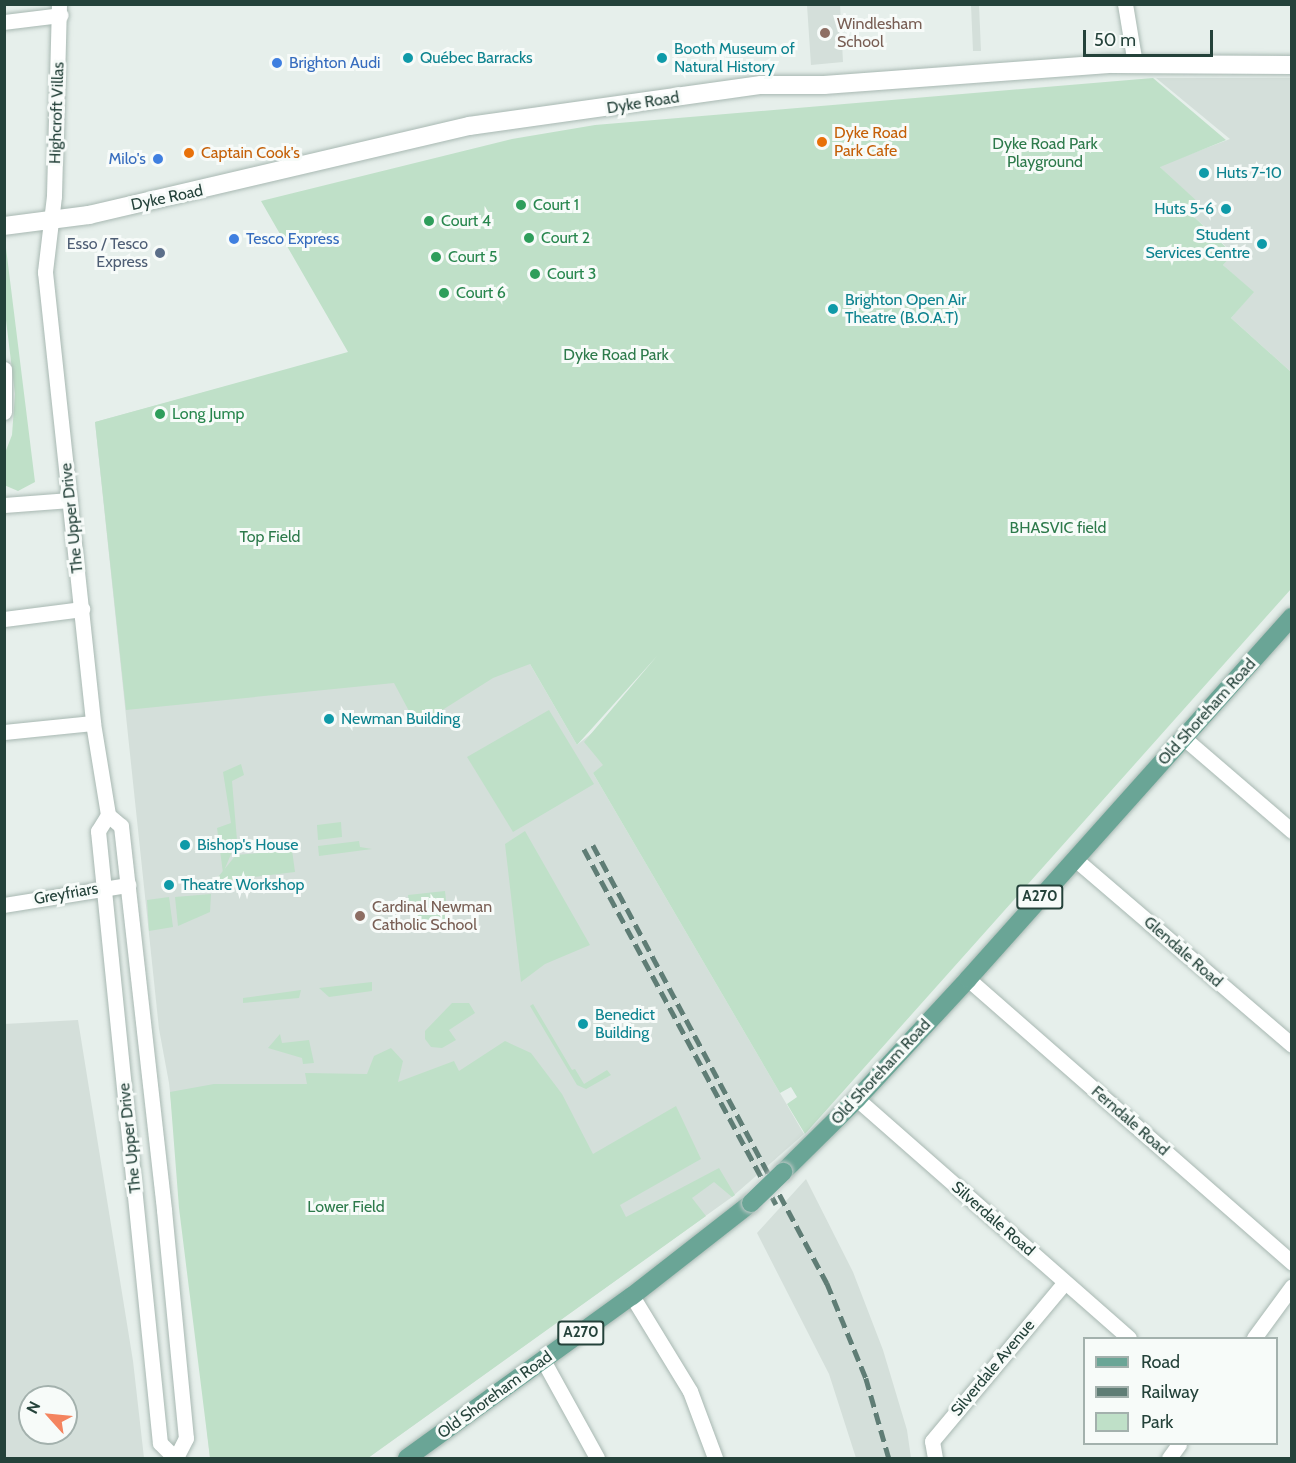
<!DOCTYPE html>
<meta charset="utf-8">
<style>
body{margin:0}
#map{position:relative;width:1296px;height:1463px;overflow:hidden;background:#e6efeb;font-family:Cabin,sans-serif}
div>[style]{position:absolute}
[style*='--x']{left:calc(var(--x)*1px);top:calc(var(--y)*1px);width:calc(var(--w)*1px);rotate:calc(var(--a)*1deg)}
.built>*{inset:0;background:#d4dfda}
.green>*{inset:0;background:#bfe0c8}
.roads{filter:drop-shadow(0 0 2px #a8b8b2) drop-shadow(0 0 2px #a8b8b2)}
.minor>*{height:15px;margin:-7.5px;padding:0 7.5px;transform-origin:7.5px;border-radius:7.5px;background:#fff}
.tertiary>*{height:18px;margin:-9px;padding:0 9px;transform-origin:9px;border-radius:9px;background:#fff}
.primary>*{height:18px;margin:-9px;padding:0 9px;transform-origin:9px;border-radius:9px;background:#6aa596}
.rail>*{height:4.5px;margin-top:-2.25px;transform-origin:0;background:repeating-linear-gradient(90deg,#5f7d75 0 12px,transparent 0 18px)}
.bridges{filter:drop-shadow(0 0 2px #c2cac8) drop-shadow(0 0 2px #c2cac8)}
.primary-bridge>*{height:18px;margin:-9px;padding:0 9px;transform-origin:9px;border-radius:9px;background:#6aa596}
.dots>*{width:16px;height:16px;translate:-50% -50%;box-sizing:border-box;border:3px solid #f7fbf9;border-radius:50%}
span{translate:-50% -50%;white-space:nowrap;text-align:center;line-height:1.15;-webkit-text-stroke:6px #f7fbf9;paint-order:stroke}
.shield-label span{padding:2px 4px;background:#f7fbf9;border:2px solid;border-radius:4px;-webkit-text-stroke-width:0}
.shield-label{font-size:15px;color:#24423a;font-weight:700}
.education-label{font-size:16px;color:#785e54}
.left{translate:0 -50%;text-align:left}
.culture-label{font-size:16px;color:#0d838f}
.right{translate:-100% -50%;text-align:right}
.shop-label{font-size:16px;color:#366cbe}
.street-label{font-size:16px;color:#24423a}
.food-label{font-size:16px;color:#c56008}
.park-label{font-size:16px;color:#2d7a4b}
.leisure-label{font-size:16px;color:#27864d}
.service-label{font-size:16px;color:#4e5e75}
.frame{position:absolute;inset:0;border:6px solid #24423a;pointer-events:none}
.legend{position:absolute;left:1083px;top:1337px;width:195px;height:108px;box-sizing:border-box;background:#f7fbf9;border:2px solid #a3b1ad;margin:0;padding:8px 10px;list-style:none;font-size:18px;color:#24423a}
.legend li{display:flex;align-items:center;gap:12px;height:30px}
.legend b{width:30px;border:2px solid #a3b1ad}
.north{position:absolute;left:18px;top:1385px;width:60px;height:60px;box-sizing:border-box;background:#f7fbf9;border:2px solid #a3b1ad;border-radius:50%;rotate:297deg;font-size:16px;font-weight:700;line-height:24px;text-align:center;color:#24423a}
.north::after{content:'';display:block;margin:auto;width:21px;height:27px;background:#f4845f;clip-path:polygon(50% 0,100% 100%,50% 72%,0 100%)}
.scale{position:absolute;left:1083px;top:30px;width:130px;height:27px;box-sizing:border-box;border:3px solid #24423a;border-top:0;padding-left:8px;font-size:18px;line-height:21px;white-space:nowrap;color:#24423a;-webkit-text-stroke:4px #f7fbf9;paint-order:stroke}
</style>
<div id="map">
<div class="built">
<i style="clip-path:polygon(807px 5px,840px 5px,843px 62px,811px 65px)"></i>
<i style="clip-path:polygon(971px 5px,979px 5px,981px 51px,973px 51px)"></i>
<i style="clip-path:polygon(1156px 78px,1291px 78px,1291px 372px,1231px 318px,1253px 292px,1223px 265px,1233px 253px,1191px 214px,1199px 204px,1159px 166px,1230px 139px)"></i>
<i style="clip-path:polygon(349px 353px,577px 745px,674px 667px,732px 736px,593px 773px,804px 1134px,732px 1197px,368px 1458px,210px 1458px,169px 1083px,159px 1029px,95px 422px)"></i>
<i style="clip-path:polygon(evenodd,78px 1020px,133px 1361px,144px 1458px,5px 1458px,4px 1024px,78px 1020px,30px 1397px,66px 1397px,66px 1433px,30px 1433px,30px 1397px)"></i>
<i style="clip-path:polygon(806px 1179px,853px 1272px,883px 1350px,907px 1430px,911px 1458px,856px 1458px,829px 1374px,757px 1233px)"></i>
</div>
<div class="green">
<i style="clip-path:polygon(1153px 78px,1226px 140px,1160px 167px,1200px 204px,1191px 214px,1233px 254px,1223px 265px,1254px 292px,1231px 318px,1291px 372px,1291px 589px,805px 1134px,787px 1104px,797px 1097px,791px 1087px,780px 1093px,593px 773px,603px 765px,584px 742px,657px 656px,577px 745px,530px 664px,493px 678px,417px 726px,394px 683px,126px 710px,95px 422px,348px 352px,261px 201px,512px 139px,595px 125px)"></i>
<i style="clip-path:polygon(6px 248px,35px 482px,18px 491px,4px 485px,5px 453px,12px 435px,15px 394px,4px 304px)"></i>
<i style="clip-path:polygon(549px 710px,594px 784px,513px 832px,467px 757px)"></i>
<i style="clip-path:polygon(241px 764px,244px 775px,232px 781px,237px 840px,223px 873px,217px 828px,231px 823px,223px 772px)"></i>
<i style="clip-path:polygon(341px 822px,342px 837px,318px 840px,317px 825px)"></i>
<i style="clip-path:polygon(525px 831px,590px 945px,545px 964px,521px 982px,505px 844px)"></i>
<i style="clip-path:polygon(359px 841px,360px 847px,372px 849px,319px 856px,318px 846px)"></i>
<i style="clip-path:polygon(292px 850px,295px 872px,214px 882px,236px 855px)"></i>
<i style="clip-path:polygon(445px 891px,448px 918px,445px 925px,440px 930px,419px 931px,411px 915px,401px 908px,409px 907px,408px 895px)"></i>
<i style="clip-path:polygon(211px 894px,210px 912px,178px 926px,175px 897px)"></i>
<i style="clip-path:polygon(169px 897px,173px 927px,149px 931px,147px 900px)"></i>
<i style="clip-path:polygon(372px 982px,372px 991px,329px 997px,319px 988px)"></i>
<i style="clip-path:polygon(301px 990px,299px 998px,243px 1003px,243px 998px)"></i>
<i style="clip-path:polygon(452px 1003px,469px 1003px,475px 1013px,449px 1030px,456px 1040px,442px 1048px,431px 1047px,425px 1039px,425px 1031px)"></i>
<i style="clip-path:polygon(533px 1004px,572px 1070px,575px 1069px,584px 1084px,607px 1070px,611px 1075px,586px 1089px,577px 1085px,530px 1006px)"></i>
<i style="clip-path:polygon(280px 1034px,282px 1043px,309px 1040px,314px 1063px,303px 1064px,302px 1058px,268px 1048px)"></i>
<i style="clip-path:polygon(505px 1041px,531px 1053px,562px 1094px,593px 1154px,676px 1106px,701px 1159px,620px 1205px,626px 1217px,719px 1168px,735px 1195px,732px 1197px,714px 1182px,692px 1198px,706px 1216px,368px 1458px,210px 1458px,179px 1208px,170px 1092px,214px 1084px,307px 1084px,305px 1073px,367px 1074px,374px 1056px,391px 1048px,403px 1061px,398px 1082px,454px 1061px,459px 1071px)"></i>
</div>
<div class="roads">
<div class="minor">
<i style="--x:59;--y:4;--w:192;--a:91.5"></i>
<i style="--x:54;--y:196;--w:77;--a:96.8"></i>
<i style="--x:45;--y:272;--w:454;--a:83.9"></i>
<i style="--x:93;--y:723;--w:93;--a:80.7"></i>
<i style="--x:108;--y:815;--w:17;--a:40"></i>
<i style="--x:121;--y:826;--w:386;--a:83.6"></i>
<i style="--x:164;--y:1210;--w:229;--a:84.5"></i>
<i style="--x:186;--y:1438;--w:22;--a:117"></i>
<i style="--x:1125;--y:4;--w:61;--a:80.5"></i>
<i style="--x:4;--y:22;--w:57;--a:-7"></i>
<i style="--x:4;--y:369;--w:43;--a:90"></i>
<i style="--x:4;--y:505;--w:66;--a:-4.3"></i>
<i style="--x:4;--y:619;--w:79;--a:-7.3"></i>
<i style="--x:4;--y:732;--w:89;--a:-5.8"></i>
<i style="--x:1185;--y:739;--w:141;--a:40.7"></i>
<i style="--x:108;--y:815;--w:19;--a:122"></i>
<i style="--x:98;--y:831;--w:615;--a:84.22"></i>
<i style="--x:160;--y:1443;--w:21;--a:45"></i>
<i style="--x:1075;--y:859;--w:286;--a:40.6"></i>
<i style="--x:4;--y:905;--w:126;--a:-9.2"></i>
<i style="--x:968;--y:979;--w:431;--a:41.2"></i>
<i style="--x:857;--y:1099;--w:362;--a:41.3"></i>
<i style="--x:632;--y:1296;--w:111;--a:58.6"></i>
<i style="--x:690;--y:1391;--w:72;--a:69.5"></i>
<i style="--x:1254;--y:1338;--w:64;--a:-53.8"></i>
<i style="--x:543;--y:1360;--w:112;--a:61.1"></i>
<i style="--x:935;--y:1458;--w:17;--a:-100"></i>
<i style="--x:932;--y:1441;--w:207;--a:-50.1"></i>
<i style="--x:1169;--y:1458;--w:17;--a:-54"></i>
</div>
<div class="tertiary">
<i style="--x:4;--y:226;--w:86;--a:-7.4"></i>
<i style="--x:89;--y:215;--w:390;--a:-13.2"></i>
<i style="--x:469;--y:126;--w:295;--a:-8"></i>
<i style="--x:761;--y:85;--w:63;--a:0"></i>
<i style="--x:824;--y:85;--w:289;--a:-4.2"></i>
<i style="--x:1112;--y:64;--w:180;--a:0.3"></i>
</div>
<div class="primary">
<i style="--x:783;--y:1172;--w:104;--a:-44.6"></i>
<i style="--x:857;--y:1099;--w:163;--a:-47.2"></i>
<i style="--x:968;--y:979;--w:486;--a:-48.2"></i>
<i style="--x:407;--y:1458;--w:277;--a:-35.8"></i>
<i style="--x:632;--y:1296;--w:151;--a:-38"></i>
</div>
</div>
<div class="rail">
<i style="--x:593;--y:845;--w:497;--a:61.9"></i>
<i style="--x:827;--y:1283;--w:103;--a:67.7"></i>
<i style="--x:866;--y:1378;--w:83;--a:74"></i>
<i style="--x:584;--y:849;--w:404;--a:61.6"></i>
</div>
<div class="bridges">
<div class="primary-bridge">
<i style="--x:751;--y:1203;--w:45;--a:-44.1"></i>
</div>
</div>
<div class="dots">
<i style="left:825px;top:33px;background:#8d6e63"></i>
<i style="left:408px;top:58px;background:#0f9aa8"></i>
<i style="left:662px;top:58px;background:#0f9aa8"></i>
<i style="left:277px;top:63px;background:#3f7fe0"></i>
<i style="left:822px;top:142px;background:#e8710a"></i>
<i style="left:189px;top:153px;background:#e8710a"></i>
<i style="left:158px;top:159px;background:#3f7fe0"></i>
<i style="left:1204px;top:173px;background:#0f9aa8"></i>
<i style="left:521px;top:205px;background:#2e9e5b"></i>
<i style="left:1226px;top:209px;background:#0f9aa8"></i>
<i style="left:429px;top:221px;background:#2e9e5b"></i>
<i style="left:529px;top:238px;background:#2e9e5b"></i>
<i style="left:234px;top:239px;background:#3f7fe0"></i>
<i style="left:1262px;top:244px;background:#0f9aa8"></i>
<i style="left:160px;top:253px;background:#5c6f8a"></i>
<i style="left:436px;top:257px;background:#2e9e5b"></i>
<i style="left:535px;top:274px;background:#2e9e5b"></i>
<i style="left:444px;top:293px;background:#2e9e5b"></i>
<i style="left:833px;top:309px;background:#0f9aa8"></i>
<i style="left:160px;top:414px;background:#2e9e5b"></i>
<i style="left:329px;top:719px;background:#0f9aa8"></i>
<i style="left:185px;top:845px;background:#0f9aa8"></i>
<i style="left:169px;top:885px;background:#0f9aa8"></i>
<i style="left:360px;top:916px;background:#8d6e63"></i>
<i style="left:583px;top:1024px;background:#0f9aa8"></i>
</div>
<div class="shield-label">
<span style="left:1040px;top:897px">A270</span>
<span style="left:581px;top:1333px">A270</span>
</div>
<div class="education-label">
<span class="left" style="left:837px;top:33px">Windlesham<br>School</span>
<span class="left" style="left:372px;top:916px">Cardinal Newman<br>Catholic School</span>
</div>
<div class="culture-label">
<span class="left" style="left:674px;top:58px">Booth Museum of<br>Natural History</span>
<span class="left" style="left:420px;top:58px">Québec Barracks</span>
<span class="left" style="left:1216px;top:173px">Huts 7-10</span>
<span class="right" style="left:1214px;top:209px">Huts 5-6</span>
<span class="right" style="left:1250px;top:244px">Student<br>Services Centre</span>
<span class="left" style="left:845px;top:309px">Brighton Open Air<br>Theatre (B.O.A.T)</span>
<span class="left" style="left:341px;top:719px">Newman Building</span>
<span class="left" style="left:197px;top:845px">Bishop's House</span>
<span class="left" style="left:181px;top:885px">Theatre Workshop</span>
<span class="left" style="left:595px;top:1024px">Benedict<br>Building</span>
</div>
<div class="shop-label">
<span class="left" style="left:289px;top:63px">Brighton Audi</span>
<span class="right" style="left:146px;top:159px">Milo's</span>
<span class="left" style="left:246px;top:239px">Tesco Express</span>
</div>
<div class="street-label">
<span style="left:643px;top:103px;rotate:-9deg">Dyke Road</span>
<span style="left:57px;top:113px;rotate:-88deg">Highcroft Villas</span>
<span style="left:167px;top:198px;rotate:-12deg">Dyke Road</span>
<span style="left:72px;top:518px;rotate:-96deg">The Upper Drive</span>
<span style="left:1207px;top:712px;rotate:-48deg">Old Shoreham Road</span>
<span style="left:66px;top:894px;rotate:-10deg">Greyfriars</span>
<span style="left:1183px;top:952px;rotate:41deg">Glendale Road</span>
<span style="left:881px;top:1072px;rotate:-47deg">Old Shoreham Road</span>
<span style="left:1130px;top:1121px;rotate:41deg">Ferndale Road</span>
<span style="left:130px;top:1138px;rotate:-96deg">The Upper Drive</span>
<span style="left:993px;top:1219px;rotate:41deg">Silverdale Road</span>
<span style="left:993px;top:1368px;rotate:-50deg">Silverdale Avenue</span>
<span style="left:495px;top:1395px;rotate:-36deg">Old Shoreham Road</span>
</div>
<div class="food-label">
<span class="left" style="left:834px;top:142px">Dyke Road<br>Park Cafe</span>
<span class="left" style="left:201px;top:153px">Captain Cook's</span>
</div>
<div class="park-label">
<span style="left:1045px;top:153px">Dyke Road Park<br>Playground</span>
<span style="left:616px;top:355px">Dyke Road Park</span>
<span style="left:1058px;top:528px">BHASVIC field</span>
<span style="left:270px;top:537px">Top Field</span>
<span style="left:346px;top:1207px">Lower Field</span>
</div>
<div class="leisure-label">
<span class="left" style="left:533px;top:205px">Court 1</span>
<span class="left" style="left:441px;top:221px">Court 4</span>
<span class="left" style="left:541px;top:238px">Court 2</span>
<span class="left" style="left:448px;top:257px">Court 5</span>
<span class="left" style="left:547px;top:274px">Court 3</span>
<span class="left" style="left:456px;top:293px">Court 6</span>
<span class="left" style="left:172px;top:414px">Long Jump</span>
</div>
<div class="service-label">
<span class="right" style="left:148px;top:253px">Esso / Tesco<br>Express</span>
</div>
<div class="frame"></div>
<ul class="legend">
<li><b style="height:8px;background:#6aa596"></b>Road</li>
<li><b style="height:8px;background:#5f7d75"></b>Railway</li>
<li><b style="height:16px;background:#bfe0c8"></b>Park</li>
</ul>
<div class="north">N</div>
<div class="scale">50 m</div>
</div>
